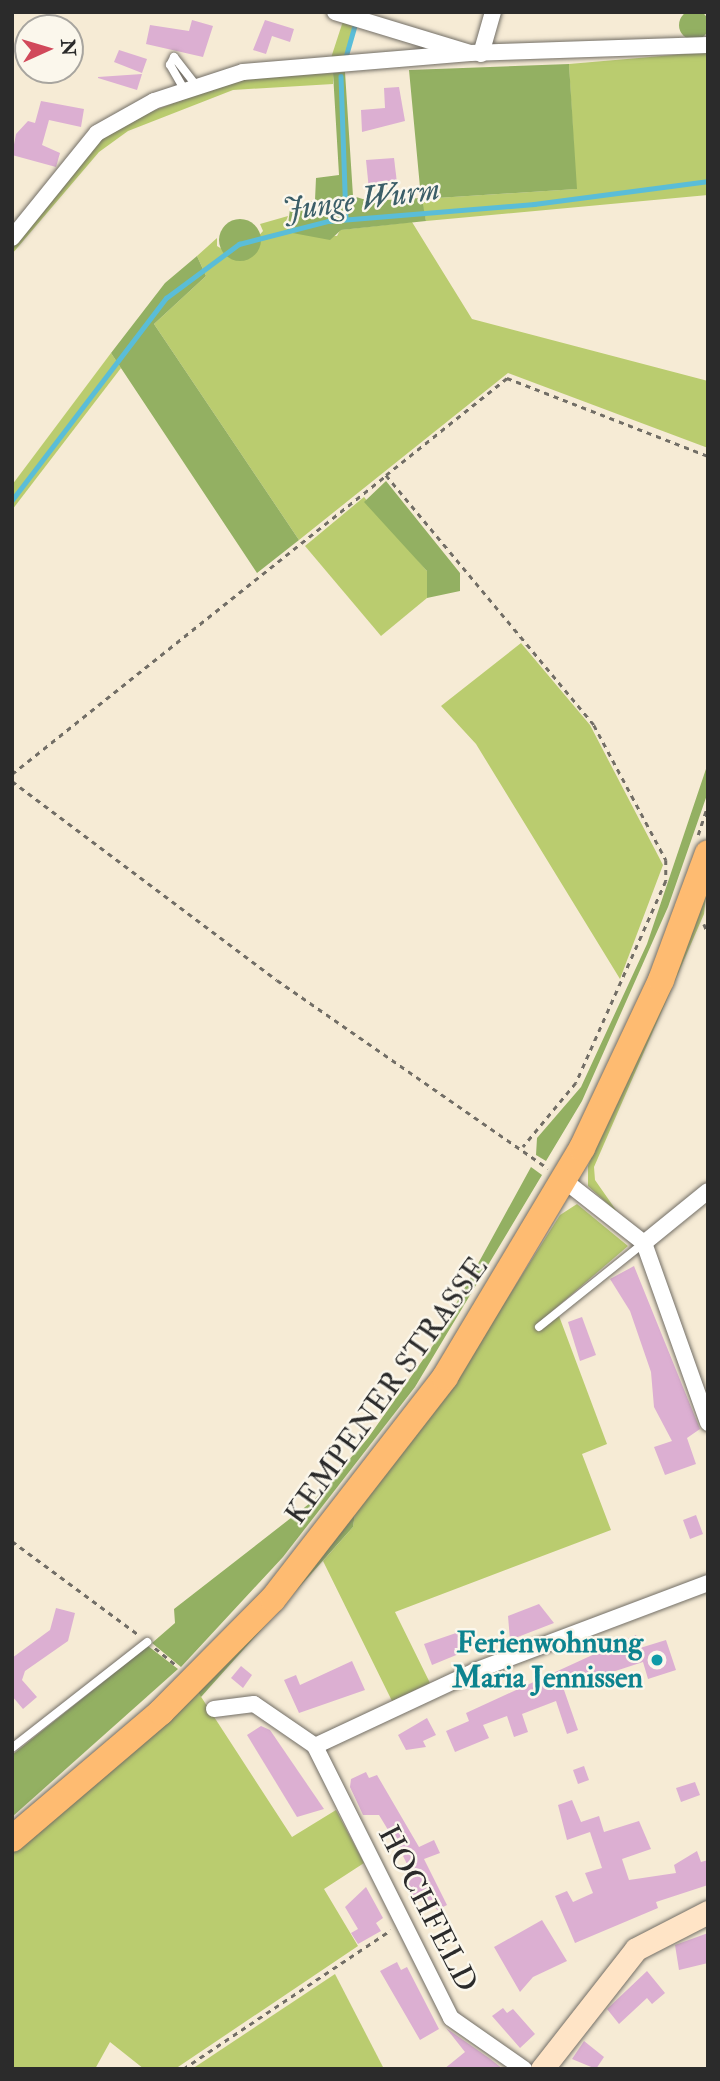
<!DOCTYPE html>
<style>
body{margin:0}
#map{position:relative;width:720px;height:2081px;overflow:hidden;background:#f6ebd5;font-family:"IM FELL Double Pica",serif}
div>[style]{position:absolute}
[style*='--x']{left:calc(var(--x)*1px);top:calc(var(--y)*1px);width:calc(var(--w)*1px);rotate:calc(var(--a)*1deg)}
.green>*{inset:0;background:#bacc6f}
.forest>*{inset:0;background:#93b062}
.round{border-radius:50%}
.stream>*{height:4.5px;margin:-2.25px;padding:0 2.25px;transform-origin:2.25px;border-radius:2.25px;background:#5abdd8}
.building>*{inset:0;background:#dcafd2}
.path>*{height:2.5px;margin-top:-1.25px;transform-origin:0;background:repeating-linear-gradient(90deg,#726e66 0 5px,transparent 0 10px)}
.roads{filter:drop-shadow(0 0 2px #726e66) drop-shadow(0 0 2px #726e66)}
.lane>*{height:8px;margin:-4px;padding:0 4px;transform-origin:4px;border-radius:4px;background:#fff}
.street>*{height:16px;margin:-8px;padding:0 8px;transform-origin:8px;border-radius:8px;background:#fff}
.secondary>*{height:23px;margin:-11.5px;padding:0 11.5px;transform-origin:11.5px;border-radius:11.5px;background:#ffe4c6}
.primary>*{height:26px;margin:-13px;padding:0 13px;transform-origin:13px;border-radius:13px;background:#febb71}
.dots>*{width:19px;height:19px;translate:-50% -50%;box-sizing:border-box;border:4px solid #fbf7ec;border-radius:50%}
span{translate:-50% -50%;white-space:nowrap;text-align:center;line-height:1.15;-webkit-text-stroke:5px #fbf7ec;paint-order:stroke}
.street-label{font-size:30px;color:#2b2b2b}
.culture-label{font-size:30px;color:#0d838f;font-weight:700}
.right{translate:-100% -50%;text-align:right}
.water-label{font-size:32px;color:#3b5e68;font-style:italic}
.frame{position:absolute;inset:0;border:14px solid #2b2b2b;pointer-events:none}
.north{position:absolute;left:14px;top:14px;width:70px;height:70px;box-sizing:border-box;background:#fbf7ec;border:2px solid #a8a59f;border-radius:50%;rotate:86deg;font-size:19px;font-weight:700;line-height:28px;text-align:center;color:#2b2b2b}
.north::after{content:'';display:block;margin:auto;width:24px;height:32px;background:#d1495b;clip-path:polygon(50% 0,100% 100%,50% 72%,0 100%)}
</style>
<div id="map">
<div class="green">
<i style="clip-path:polygon(344px 18px,357px 23px,346px 59px,330px 61px)"></i>
<i style="clip-path:polygon(708px 52px,708px 195px,426px 221px,421px 199px,576px 189px,569px 64px)"></i>
<i style="clip-path:polygon(333px 73px,333px 84px,233px 90px,128px 131px,99px 152px,12px 254px,12px 244px,101px 139px,132px 119px,240px 78px)"></i>
<i style="clip-path:polygon(288px 216px,285px 224px,307px 234px,337px 236px,340px 230px,412px 222px,472px 319px,708px 381px,708px 448px,508px 373px,299px 540px,154px 324px,206px 276px,197px 256px,217px 238px,217px 246px,238px 259px,263px 231px,260px 224px)"></i>
<i style="clip-path:polygon(111px 353px,121px 368px,12px 510px,12px 485px)"></i>
<i style="clip-path:polygon(364px 497px,427px 571px,427px 598px,381px 636px,305px 546px)"></i>
<i style="clip-path:polygon(521px 643px,590px 725px,663px 865px,620px 979px,476px 744px,441px 706px)"></i>
<i style="clip-path:polygon(708px 875px,704px 914px,594px 1167px,595px 1180px,618px 1213px,588px 1186px,588px 1166px)"></i>
<i style="clip-path:polygon(577px 1204px,628px 1246px,536px 1325px,539px 1331px,559px 1316px,607px 1444px,582px 1454px,611px 1530px,395px 1612px,430px 1683px,392px 1701px,323px 1561px,353px 1527px,355px 1513px,486px 1332px,560px 1215px)"></i>
<i style="clip-path:polygon(196px 1689px,292px 1837px,336px 1810px,364px 1863px,324px 1889px,358px 1946px,175px 2069px,144px 2069px,110px 2042px,95px 2069px,12px 2069px,12px 1852px)"></i>
<i style="clip-path:polygon(335px 1974px,384px 2069px,192px 2069px)"></i>
</div>
<div class="forest">
<i class="round" style="left:679px;top:10px;width:30px;height:30px"></i>
<i style="clip-path:polygon(569px 64px,577px 189px,422px 199px,426px 221px,341px 230px,330px 240px,287px 232px,290px 209px,315px 200px,316px 178px,339px 175px,333px 73px,345px 72px,353px 196px,369px 201px,421px 198px,409px 70px)"></i>
<i class="round" style="left:219px;top:219px;width:42px;height:42px"></i>
<i style="clip-path:polygon(197px 256px,206px 276px,154px 324px,299px 540px,257px 573px,111px 353px,165px 283px)"></i>
<i style="clip-path:polygon(386px 481px,460px 573px,460px 591px,427px 598px,427px 571px,364px 502px)"></i>
<i style="clip-path:polygon(708px 763px,708px 792px,668px 907px,582px 1101px,546px 1161px,536px 1155px,537px 1138px,581px 1087px,647px 944px)"></i>
<i style="clip-path:polygon(531px 1167px,542px 1175px,415px 1387px,283px 1557px,181px 1667px,152px 1643px,175px 1623px,174px 1609px,314px 1500px,368px 1438px,434px 1344px)"></i>
<i style="clip-path:polygon(355px 1513px,353px 1527px,201px 1697px,196px 1689px)"></i>
<i style="clip-path:polygon(148px 1646px,178px 1669px,12px 1817px,12px 1755px)"></i>
</div>
<div class="stream">
<i style="--x:345;--y:59;--w:35;--a:-74"></i>
<i style="--x:341;--y:76;--w:143;--a:88"></i>
<i style="--x:12;--y:500;--w:254;--a:-52.7"></i>
<i style="--x:166;--y:298;--w:91;--a:-36.5"></i>
<i style="--x:239;--y:244;--w:92;--a:-14.5"></i>
<i style="--x:328;--y:221;--w:207;--a:-4.7"></i>
<i style="--x:534;--y:204;--w:176;--a:-7.5"></i>
</div>
<div class="building">
<i style="clip-path:polygon(192px 20px,213px 26px,203px 57px,146px 44px,150px 25px,189px 31px)"></i>
<i style="clip-path:polygon(265px 20px,294px 29px,290px 42px,272px 36px,266px 54px,253px 50px)"></i>
<i style="clip-path:polygon(119px 50px,147px 59px,142px 73px,114px 62px)"></i>
<i style="clip-path:polygon(142px 74px,137px 90px,98px 78px,98px 77px)"></i>
<i style="clip-path:polygon(399px 87px,405px 121px,362px 132px,361px 110px,385px 108px,384px 88px)"></i>
<i style="clip-path:polygon(41px 101px,84px 109px,81px 127px,49px 120px,42px 145px,60px 153px,56px 167px,12px 155px,16px 134px,28px 121px,35px 123px)"></i>
<i style="clip-path:polygon(394px 158px,397px 183px,369px 190px,366px 160px)"></i>
<i style="clip-path:polygon(634px 1266px,700px 1429px,687px 1438px,696px 1464px,665px 1475px,654px 1447px,672px 1441px,654px 1407px,651px 1372px,630px 1311px,610px 1279px)"></i>
<i style="clip-path:polygon(582px 1317px,596px 1355px,580px 1361px,568px 1322px)"></i>
<i style="clip-path:polygon(696px 1515px,703px 1534px,690px 1539px,683px 1520px)"></i>
<i style="clip-path:polygon(539px 1604px,554px 1623px,510px 1640px,508px 1616px)"></i>
<i style="clip-path:polygon(56px 1608px,75px 1613px,68px 1641px,25px 1671px,22px 1680px,37px 1697px,23px 1709px,12px 1696px,12px 1658px,50px 1630px)"></i>
<i style="clip-path:polygon(459px 1632px,466px 1651px,432px 1665px,424px 1644px)"></i>
<i style="clip-path:polygon(636px 1635px,640px 1648px,666px 1640px,676px 1670px,648px 1679px,643px 1662px,594px 1678px,591px 1687px,564px 1690px,578px 1730px,567px 1734px,556px 1701px,522px 1714px,528px 1732px,514px 1737px,507px 1716px,483px 1725px,489px 1738px,455px 1752px,446px 1731px,469px 1721px,466px 1713px)"></i>
<i style="clip-path:polygon(352px 1661px,365px 1690px,299px 1713px,284px 1680px,296px 1675px,300px 1685px)"></i>
<i style="clip-path:polygon(241px 1666px,252px 1675px,243px 1688px,231px 1678px)"></i>
<i style="clip-path:polygon(427px 1718px,436px 1735px,423px 1741px,426px 1747px,406px 1750px,398px 1735px)"></i>
<i style="clip-path:polygon(261px 1726px,270px 1730px,324px 1809px,297px 1817px,247px 1735px)"></i>
<i style="clip-path:polygon(584px 1766px,589px 1780px,578px 1784px,573px 1770px)"></i>
<i style="clip-path:polygon(366px 1772px,369px 1778px,377px 1775px,419px 1847px,434px 1840px,440px 1853px,424px 1859px,447px 1905px,437px 1910px,432px 1900px,414px 1902px,403px 1881px,413px 1876px,399px 1848px,379px 1815px,363px 1815px,350px 1787px,351px 1779px)"></i>
<i style="clip-path:polygon(695px 1782px,700px 1795px,681px 1802px,676px 1788px)"></i>
<i style="clip-path:polygon(572px 1800px,581px 1822px,599px 1816px,604px 1832px,639px 1821px,651px 1849px,622px 1859px,629px 1880px,676px 1873px,674px 1865px,697px 1851px,701px 1862px,708px 1860px,708px 1885px,656px 1902px,658px 1908px,575px 1943px,555px 1896px,567px 1891px,573px 1902px,593px 1893px,585px 1873px,602px 1868px,590px 1832px,567px 1840px,558px 1805px)"></i>
<i style="clip-path:polygon(366px 1887px,383px 1918px,376px 1923px,381px 1931px,358px 1944px,351px 1933px,358px 1929px,345px 1907px)"></i>
<i style="clip-path:polygon(542px 1920px,567px 1961px,533px 1977px,520px 1992px,494px 1947px)"></i>
<i style="clip-path:polygon(708px 1933px,708px 1963px,679px 1970px,675px 1945px)"></i>
<i style="clip-path:polygon(397px 1962px,401px 1970px,407px 1967px,439px 2029px,420px 2040px,380px 1971px)"></i>
<i style="clip-path:polygon(647px 1971px,665px 1993px,652px 2004px,647px 1998px,619px 2024px,607px 2009px)"></i>
<i style="clip-path:polygon(503px 2008px,507px 2013px,513px 2009px,535px 2034px,520px 2048px,492px 2016px)"></i>
<i style="clip-path:polygon(446px 2028px,489px 2058px,503px 2069px,444px 2069px,465px 2052px)"></i>
<i style="clip-path:polygon(584px 2041px,604px 2057px,596px 2069px,572px 2059px)"></i>
</div>
<div class="path">
<i style="--x:386;--y:475;--w:155;--a:-38.7"></i>
<i style="--x:507;--y:378;--w:216;--a:21.2"></i>
<i style="--x:12;--y:774;--w:479;--a:-38.6"></i>
<i style="--x:386;--y:475;--w:325;--a:50.2"></i>
<i style="--x:594;--y:725;--w:153;--a:61.9"></i>
<i style="--x:666;--y:860;--w:21;--a:90"></i>
<i style="--x:666;--y:881;--w:221;--a:114"></i>
<i style="--x:576;--y:1083;--w:83;--a:129.6"></i>
<i style="--x:12;--y:781;--w:331;--a:36.9"></i>
<i style="--x:277;--y:980;--w:330;--a:34.8"></i>
<i style="--x:698;--y:835;--w:32;--a:-72"></i>
<i style="--x:704;--y:924;--w:10;--a:66"></i>
<i style="--x:12;--y:1541;--w:158;--a:36.5"></i>
<i style="--x:155;--y:1648;--w:28;--a:39"></i>
<i style="--x:183;--y:2069;--w:250;--a:-33.8"></i>
</div>
<div class="roads">
<div class="lane">
<i style="--x:184;--y:89;--w:28;--a:-120"></i>
<i style="--x:170;--y:65;--w:9;--a:-63"></i>
<i style="--x:174;--y:57;--w:36;--a:52"></i>
<i style="--x:539;--y:1327;--w:134;--a:-38.7"></i>
<i style="--x:12;--y:1748;--w:172;--a:-38.1"></i>
</div>
<div class="street">
<i style="--x:335;--y:12;--w:141;--a:16.9"></i>
<i style="--x:470;--y:53;--w:238;--a:-1.9"></i>
<i style="--x:481;--y:54;--w:44;--a:-74.1"></i>
<i style="--x:12;--y:238;--w:135;--a:-51"></i>
<i style="--x:97;--y:133;--w:65;--a:-29.3"></i>
<i style="--x:154;--y:101;--w:94;--a:-18"></i>
<i style="--x:243;--y:72;--w:228;--a:-4.8"></i>
<i style="--x:565;--y:1181;--w:100;--a:38.1"></i>
<i style="--x:644;--y:1243;--w:191;--a:70.4"></i>
<i style="--x:644;--y:1243;--w:82;--a:-39.1"></i>
<i style="--x:214;--y:1709;--w:40;--a:-7.1"></i>
<i style="--x:254;--y:1704;--w:74;--a:34.5"></i>
<i style="--x:524;--y:2069;--w:89;--a:-145.1"></i>
<i style="--x:451;--y:2018;--w:304;--a:-116.6"></i>
<i style="--x:315;--y:1746;--w:177;--a:-25.1"></i>
<i style="--x:475;--y:1671;--w:249;--a:-20.7"></i>
</div>
<div class="secondary">
<i style="--x:542;--y:2069;--w:152;--a:-51.9"></i>
<i style="--x:636;--y:1949;--w:81;--a:-27.2"></i>
</div>
<div class="primary">
<i style="--x:12;--y:1839;--w:196;--a:-40.4"></i>
<i style="--x:161;--y:1712;--w:159;--a:-45.3"></i>
<i style="--x:273;--y:1599;--w:281;--a:-52.2"></i>
<i style="--x:445;--y:1377;--w:267;--a:-59.1"></i>
<i style="--x:582;--y:1148;--w:186;--a:-64.8"></i>
<i style="--x:661;--y:980;--w:135;--a:-69.7"></i>
</div>
</div>
<div class="dots">
<i style="left:657px;top:1660px;background:#0f9aa8"></i>
</div>
<div class="street-label">
<span style="left:387px;top:1391px;rotate:-54deg">KEMPENER STRASSE</span>
<span style="left:427px;top:1909px;rotate:63deg">HOCHFELD</span>
</div>
<div class="culture-label">
<span class="right" style="left:643px;top:1660px">Ferienwohnung<br>Maria Jennissen</span>
</div>
<div class="water-label">
<span style="left:361px;top:200px;rotate:-8deg">Junge Wurm</span>
</div>
<div class="frame"></div>
<div class="north">N</div>
</div>
